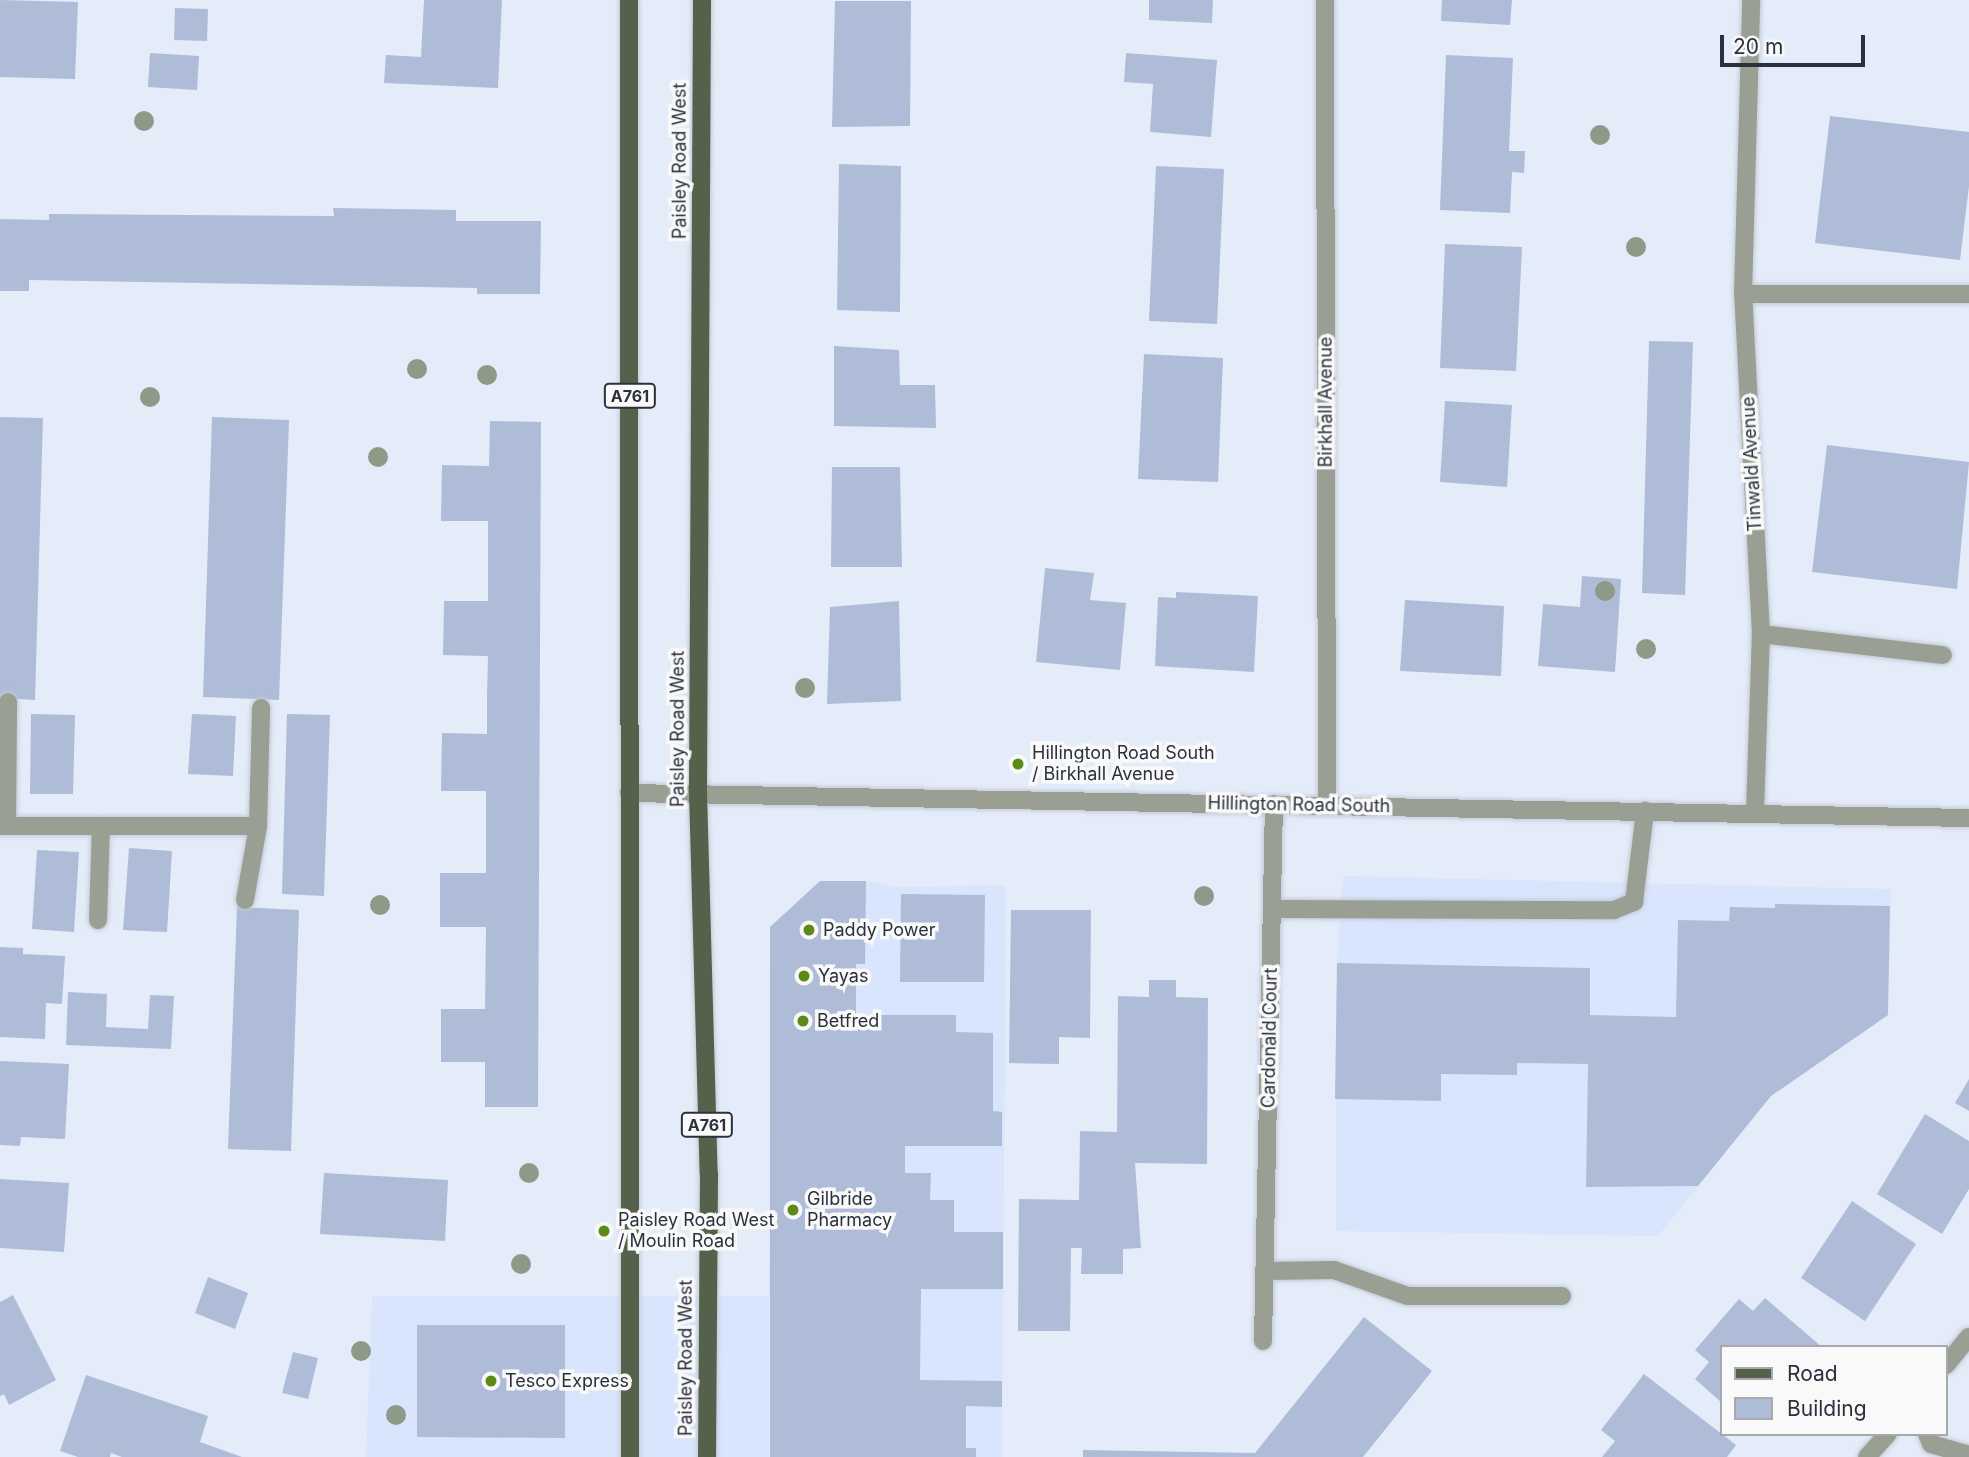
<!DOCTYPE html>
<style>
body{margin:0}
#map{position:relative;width:1969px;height:1457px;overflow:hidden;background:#e5ecf9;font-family:Inter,sans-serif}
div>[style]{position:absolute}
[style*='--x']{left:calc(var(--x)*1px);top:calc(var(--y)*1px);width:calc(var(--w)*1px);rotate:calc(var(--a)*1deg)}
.built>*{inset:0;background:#d9e5fd}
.building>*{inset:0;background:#aebcd8}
.roads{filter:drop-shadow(0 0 2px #c3cad7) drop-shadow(0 0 2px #c3cad7)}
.minor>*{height:18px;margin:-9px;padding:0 9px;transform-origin:9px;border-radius:9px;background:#999f93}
.major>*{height:18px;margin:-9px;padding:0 9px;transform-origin:9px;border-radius:9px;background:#56614b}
.trees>*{width:20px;height:20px;margin:-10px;border-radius:50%;background:#8c9a87}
.dots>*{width:19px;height:19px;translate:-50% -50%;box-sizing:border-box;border:4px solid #f9f9f9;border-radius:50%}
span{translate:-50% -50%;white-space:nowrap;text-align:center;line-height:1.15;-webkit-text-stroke:7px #f9f9f9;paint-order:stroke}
.shield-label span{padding:2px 5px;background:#f9f9f9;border:2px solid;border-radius:5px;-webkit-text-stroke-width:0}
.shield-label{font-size:16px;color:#2a313d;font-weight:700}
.street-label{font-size:18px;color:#2a313d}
.poi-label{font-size:18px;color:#2a313d}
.left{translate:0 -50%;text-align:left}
.legend{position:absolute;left:1720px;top:1345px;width:228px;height:91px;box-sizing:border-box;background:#f9f9f9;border:2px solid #a6a9ae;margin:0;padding:9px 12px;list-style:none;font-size:21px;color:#2a313d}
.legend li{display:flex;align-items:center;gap:14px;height:35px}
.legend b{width:35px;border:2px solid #a6a9ae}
.scale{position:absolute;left:1720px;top:35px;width:145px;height:32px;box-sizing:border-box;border:4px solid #2a313d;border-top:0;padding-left:9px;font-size:21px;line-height:24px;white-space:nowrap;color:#2a313d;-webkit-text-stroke:5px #f9f9f9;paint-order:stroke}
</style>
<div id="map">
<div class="built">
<i style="clip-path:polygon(1343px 876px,1891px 889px,1888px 1015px,1771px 1096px,1658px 1236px,1336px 1231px,1337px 963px)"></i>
<i style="clip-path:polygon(820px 881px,866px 881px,896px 887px,1006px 885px,1002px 1457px,366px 1457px,372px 1296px,769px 1296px,770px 927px)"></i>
</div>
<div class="building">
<i style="clip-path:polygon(0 0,78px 2px,75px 79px,0 77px)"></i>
<i style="clip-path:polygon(424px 0,502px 0,498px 88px,384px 83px,386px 55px,421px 57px)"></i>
<i style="clip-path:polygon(1149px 0,1213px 0,1212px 23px,1149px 20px)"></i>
<i style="clip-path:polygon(1442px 0,1512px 0,1510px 25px,1441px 21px)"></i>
<i style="clip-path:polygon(835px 1px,911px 1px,910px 126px,832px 127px)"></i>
<i style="clip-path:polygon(175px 8px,208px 9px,207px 41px,174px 40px)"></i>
<i style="clip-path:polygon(150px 53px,199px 56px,197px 90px,148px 87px)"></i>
<i style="clip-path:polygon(1126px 53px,1217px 60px,1211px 137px,1150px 132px,1153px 84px,1124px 82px)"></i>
<i style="clip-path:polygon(1446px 55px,1513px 58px,1509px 151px,1525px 151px,1524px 173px,1512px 172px,1510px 213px,1440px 210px)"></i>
<i style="clip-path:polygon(1830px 116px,1969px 132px,1969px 186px,1960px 260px,1815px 243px)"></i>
<i style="clip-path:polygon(839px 164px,901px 166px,900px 312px,837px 310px)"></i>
<i style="clip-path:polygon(1156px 166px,1224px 169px,1217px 324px,1149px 321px)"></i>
<i style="clip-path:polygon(333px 208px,456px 210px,456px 221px,541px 221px,540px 294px,477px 294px,477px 288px,29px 280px,29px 291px,0 291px,0 219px,49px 220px,49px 214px,334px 216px)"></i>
<i style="clip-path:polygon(1445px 244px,1522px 247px,1516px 371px,1440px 368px)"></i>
<i style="clip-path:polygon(1649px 341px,1693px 342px,1685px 595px,1642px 593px)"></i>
<i style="clip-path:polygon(834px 346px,899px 350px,900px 385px,935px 385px,936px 428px,834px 426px)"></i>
<i style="clip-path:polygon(1144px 354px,1223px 358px,1218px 482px,1138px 479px)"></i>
<i style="clip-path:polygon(1445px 401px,1512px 405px,1507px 487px,1440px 482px)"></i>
<i style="clip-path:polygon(0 417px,43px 418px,35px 700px,0 698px)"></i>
<i style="clip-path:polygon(212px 417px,289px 420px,279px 700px,203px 697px)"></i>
<i style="clip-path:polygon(490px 421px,541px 422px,538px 1107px,485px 1107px,485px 1062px,441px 1062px,441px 1009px,485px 1009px,486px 927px,440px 927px,440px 873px,486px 873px,486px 791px,441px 791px,442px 733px,487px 734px,487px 695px,488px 656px,443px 655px,444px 601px,488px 601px,488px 521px,441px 521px,442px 465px,489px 466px)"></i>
<i style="clip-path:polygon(1827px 445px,1969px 462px,1957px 589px,1812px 572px)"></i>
<i style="clip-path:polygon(832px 467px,900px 467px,902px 567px,831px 567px)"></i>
<i style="clip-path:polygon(1045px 568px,1094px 573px,1090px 600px,1126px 603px,1120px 670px,1036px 662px)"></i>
<i style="clip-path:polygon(1582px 576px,1621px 579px,1615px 672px,1538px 666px,1543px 604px,1580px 607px)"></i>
<i style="clip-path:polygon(1176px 592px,1258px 596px,1254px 672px,1155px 666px,1158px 597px,1176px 598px)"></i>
<i style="clip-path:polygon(1405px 600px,1504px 606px,1501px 676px,1400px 671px)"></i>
<i style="clip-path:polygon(899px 601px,901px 701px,827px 704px,830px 607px)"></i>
<i style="clip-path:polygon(31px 714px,75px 715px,73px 794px,30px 794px)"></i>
<i style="clip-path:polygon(192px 714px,236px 716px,233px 776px,188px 774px)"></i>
<i style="clip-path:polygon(287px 714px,330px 715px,324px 896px,282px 894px)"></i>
<i style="clip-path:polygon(129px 848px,172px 851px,167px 932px,123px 930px)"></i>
<i style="clip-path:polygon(37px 850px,79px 852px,74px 932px,32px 929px)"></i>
<i style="clip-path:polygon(820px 881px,866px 881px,865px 964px,856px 964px,856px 1015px,956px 1015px,956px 1032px,993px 1033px,993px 1111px,1002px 1112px,1002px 1146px,905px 1146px,905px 1173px,931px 1173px,930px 1200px,954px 1200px,954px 1232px,1003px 1232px,1003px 1289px,921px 1289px,920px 1380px,1002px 1381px,1002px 1407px,966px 1406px,966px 1448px,976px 1448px,976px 1457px,770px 1457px,770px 927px)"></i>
<i style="clip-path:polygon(901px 894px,985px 895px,984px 982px,900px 982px)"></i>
<i style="clip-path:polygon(1775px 904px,1890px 906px,1888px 1015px,1771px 1096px,1698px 1186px,1586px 1187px,1588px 1064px,1517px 1063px,1517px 1075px,1441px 1074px,1441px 1101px,1335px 1099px,1337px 963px,1590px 968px,1590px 1015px,1676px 1017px,1678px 920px,1729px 921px,1730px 907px,1775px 908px)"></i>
<i style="clip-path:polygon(237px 907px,299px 910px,291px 1151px,228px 1149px)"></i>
<i style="clip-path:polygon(1011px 910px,1091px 910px,1090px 1038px,1059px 1037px,1059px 1064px,1009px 1063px)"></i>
<i style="clip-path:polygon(0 947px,23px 948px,23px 954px,65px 956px,62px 1004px,46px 1003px,45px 1039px,0 1037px)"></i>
<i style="clip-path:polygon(1149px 980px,1176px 980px,1176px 997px,1208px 998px,1207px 1164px,1135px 1163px,1141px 1248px,1123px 1249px,1123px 1274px,1081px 1274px,1082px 1248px,1071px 1248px,1070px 1331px,1018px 1331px,1019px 1199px,1079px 1200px,1080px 1131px,1117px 1132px,1118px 996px,1149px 997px)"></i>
<i style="clip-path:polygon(68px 992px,107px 994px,106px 1027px,148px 1029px,150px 995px,174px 996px,171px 1049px,66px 1045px)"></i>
<i style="clip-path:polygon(0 1061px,69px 1064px,65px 1139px,21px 1137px,20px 1146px,0 1145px)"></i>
<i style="clip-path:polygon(1969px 1079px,1969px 1111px,1955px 1103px)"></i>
<i style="clip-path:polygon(1925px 1114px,1969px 1141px,1969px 1189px,1942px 1234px,1877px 1194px)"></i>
<i style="clip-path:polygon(324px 1173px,448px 1180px,445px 1241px,320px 1234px)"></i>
<i style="clip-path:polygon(0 1179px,69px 1183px,64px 1252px,0 1248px)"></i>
<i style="clip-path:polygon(1852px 1201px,1916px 1244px,1865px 1321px,1801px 1278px)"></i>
<i style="clip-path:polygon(208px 1277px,248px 1293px,235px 1329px,195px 1313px)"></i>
<i style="clip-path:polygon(13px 1295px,56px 1380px,9px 1405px,4px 1394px,0 1396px,0 1302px)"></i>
<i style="clip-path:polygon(1765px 1298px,1822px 1347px,1722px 1347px,1722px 1403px,1695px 1379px,1709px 1362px,1695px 1350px,1739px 1299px,1753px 1311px)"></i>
<i style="clip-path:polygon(1364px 1317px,1432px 1371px,1363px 1457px,1083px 1457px,1083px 1450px,1255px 1453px)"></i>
<i style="clip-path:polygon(417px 1325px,565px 1325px,565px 1438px,417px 1437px)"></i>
<i style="clip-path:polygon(293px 1352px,318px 1358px,308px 1399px,282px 1393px)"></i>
<i style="clip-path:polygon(1644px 1374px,1736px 1445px,1727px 1457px,1602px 1457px,1615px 1441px,1601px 1430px)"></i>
<i style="clip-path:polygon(86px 1375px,208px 1416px,200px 1442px,242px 1457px,122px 1457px,111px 1453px,110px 1457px,78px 1457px,60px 1451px)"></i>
</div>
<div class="roads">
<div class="minor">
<i style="--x:1325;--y:0;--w:805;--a:89.86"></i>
<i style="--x:1743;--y:294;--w:294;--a:-88.4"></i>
<i style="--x:1761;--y:634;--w:183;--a:6.6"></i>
<i style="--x:629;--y:793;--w:1340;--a:1.07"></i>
<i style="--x:1755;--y:812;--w:178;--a:-88.1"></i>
<i style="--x:1761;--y:634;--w:340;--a:-93"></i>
<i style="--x:1743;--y:294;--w:226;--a:0"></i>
<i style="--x:0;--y:826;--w:258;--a:0"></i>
<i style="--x:7;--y:826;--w:124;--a:-89.5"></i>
<i style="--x:245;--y:900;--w:75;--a:-80"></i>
<i style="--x:258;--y:826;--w:118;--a:-88.5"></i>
<i style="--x:1272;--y:909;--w:342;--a:0.2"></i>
<i style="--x:1614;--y:910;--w:22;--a:-22"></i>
<i style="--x:1634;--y:902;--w:92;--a:-83.1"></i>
<i style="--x:98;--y:920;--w:94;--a:-88.2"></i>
<i style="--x:1266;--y:1271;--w:68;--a:-0.8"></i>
<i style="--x:1334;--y:1270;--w:78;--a:19.4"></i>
<i style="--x:1408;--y:1296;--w:154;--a:0"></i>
<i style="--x:1263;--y:1341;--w:537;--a:-88.83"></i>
<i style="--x:1946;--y:1365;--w:36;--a:-51"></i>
<i style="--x:1927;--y:1434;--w:11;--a:68"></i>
<i style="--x:1931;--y:1444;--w:40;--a:16"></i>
<i style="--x:1867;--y:1457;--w:31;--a:-48"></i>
</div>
<div class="major">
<i style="--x:629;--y:0;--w:1457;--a:89.96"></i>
<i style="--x:702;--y:0;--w:792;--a:90.29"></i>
<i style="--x:698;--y:792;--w:382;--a:88.4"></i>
<i style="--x:709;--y:1174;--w:283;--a:90.4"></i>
</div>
</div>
<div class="trees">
<i style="left:144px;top:121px"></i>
<i style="left:1600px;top:135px"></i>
<i style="left:1636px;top:247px"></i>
<i style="left:417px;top:369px"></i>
<i style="left:487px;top:375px"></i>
<i style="left:150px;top:397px"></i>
<i style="left:378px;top:457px"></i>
<i style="left:1605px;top:591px"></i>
<i style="left:1646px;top:649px"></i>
<i style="left:805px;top:688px"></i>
<i style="left:1204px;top:896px"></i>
<i style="left:380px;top:905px"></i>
<i style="left:529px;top:1173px"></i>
<i style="left:521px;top:1264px"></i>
<i style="left:361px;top:1351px"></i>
<i style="left:396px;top:1415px"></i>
</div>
<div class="dots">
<i style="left:1018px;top:764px;background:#5d8918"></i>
<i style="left:809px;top:930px;background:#5d8918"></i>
<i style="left:804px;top:976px;background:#5d8918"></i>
<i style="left:803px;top:1021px;background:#5d8918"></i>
<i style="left:793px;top:1210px;background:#5d8918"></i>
<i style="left:604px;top:1231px;background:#5d8918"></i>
<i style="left:491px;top:1381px;background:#5d8918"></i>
</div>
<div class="shield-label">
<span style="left:630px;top:396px">A761</span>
<span style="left:707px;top:1125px">A761</span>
</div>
<div class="street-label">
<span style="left:680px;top:161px;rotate:-90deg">Paisley Road West</span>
<span style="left:1326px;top:402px;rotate:-90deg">Birkhall Avenue</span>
<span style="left:1752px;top:464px;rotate:-93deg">Tinwald Avenue</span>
<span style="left:678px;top:729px;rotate:-90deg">Paisley Road West</span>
<span style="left:1299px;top:805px;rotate:1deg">Hillington Road South</span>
<span style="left:1270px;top:1038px;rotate:-89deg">Cardonald Court</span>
<span style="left:686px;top:1358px;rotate:-90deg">Paisley Road West</span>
</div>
<div class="poi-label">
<span class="left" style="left:1032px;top:764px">Hillington Road South<br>/ Birkhall Avenue</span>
<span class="left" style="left:823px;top:930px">Paddy Power</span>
<span class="left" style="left:818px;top:976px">Yayas</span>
<span class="left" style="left:817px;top:1021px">Betfred</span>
<span class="left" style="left:807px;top:1210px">Gilbride<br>Pharmacy</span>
<span class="left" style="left:618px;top:1231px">Paisley Road West<br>/ Moulin Road</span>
<span class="left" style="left:505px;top:1381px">Tesco Express</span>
</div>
<ul class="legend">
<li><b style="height:9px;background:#56614b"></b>Road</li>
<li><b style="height:19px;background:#aebcd8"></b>Building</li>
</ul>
<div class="scale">20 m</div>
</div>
